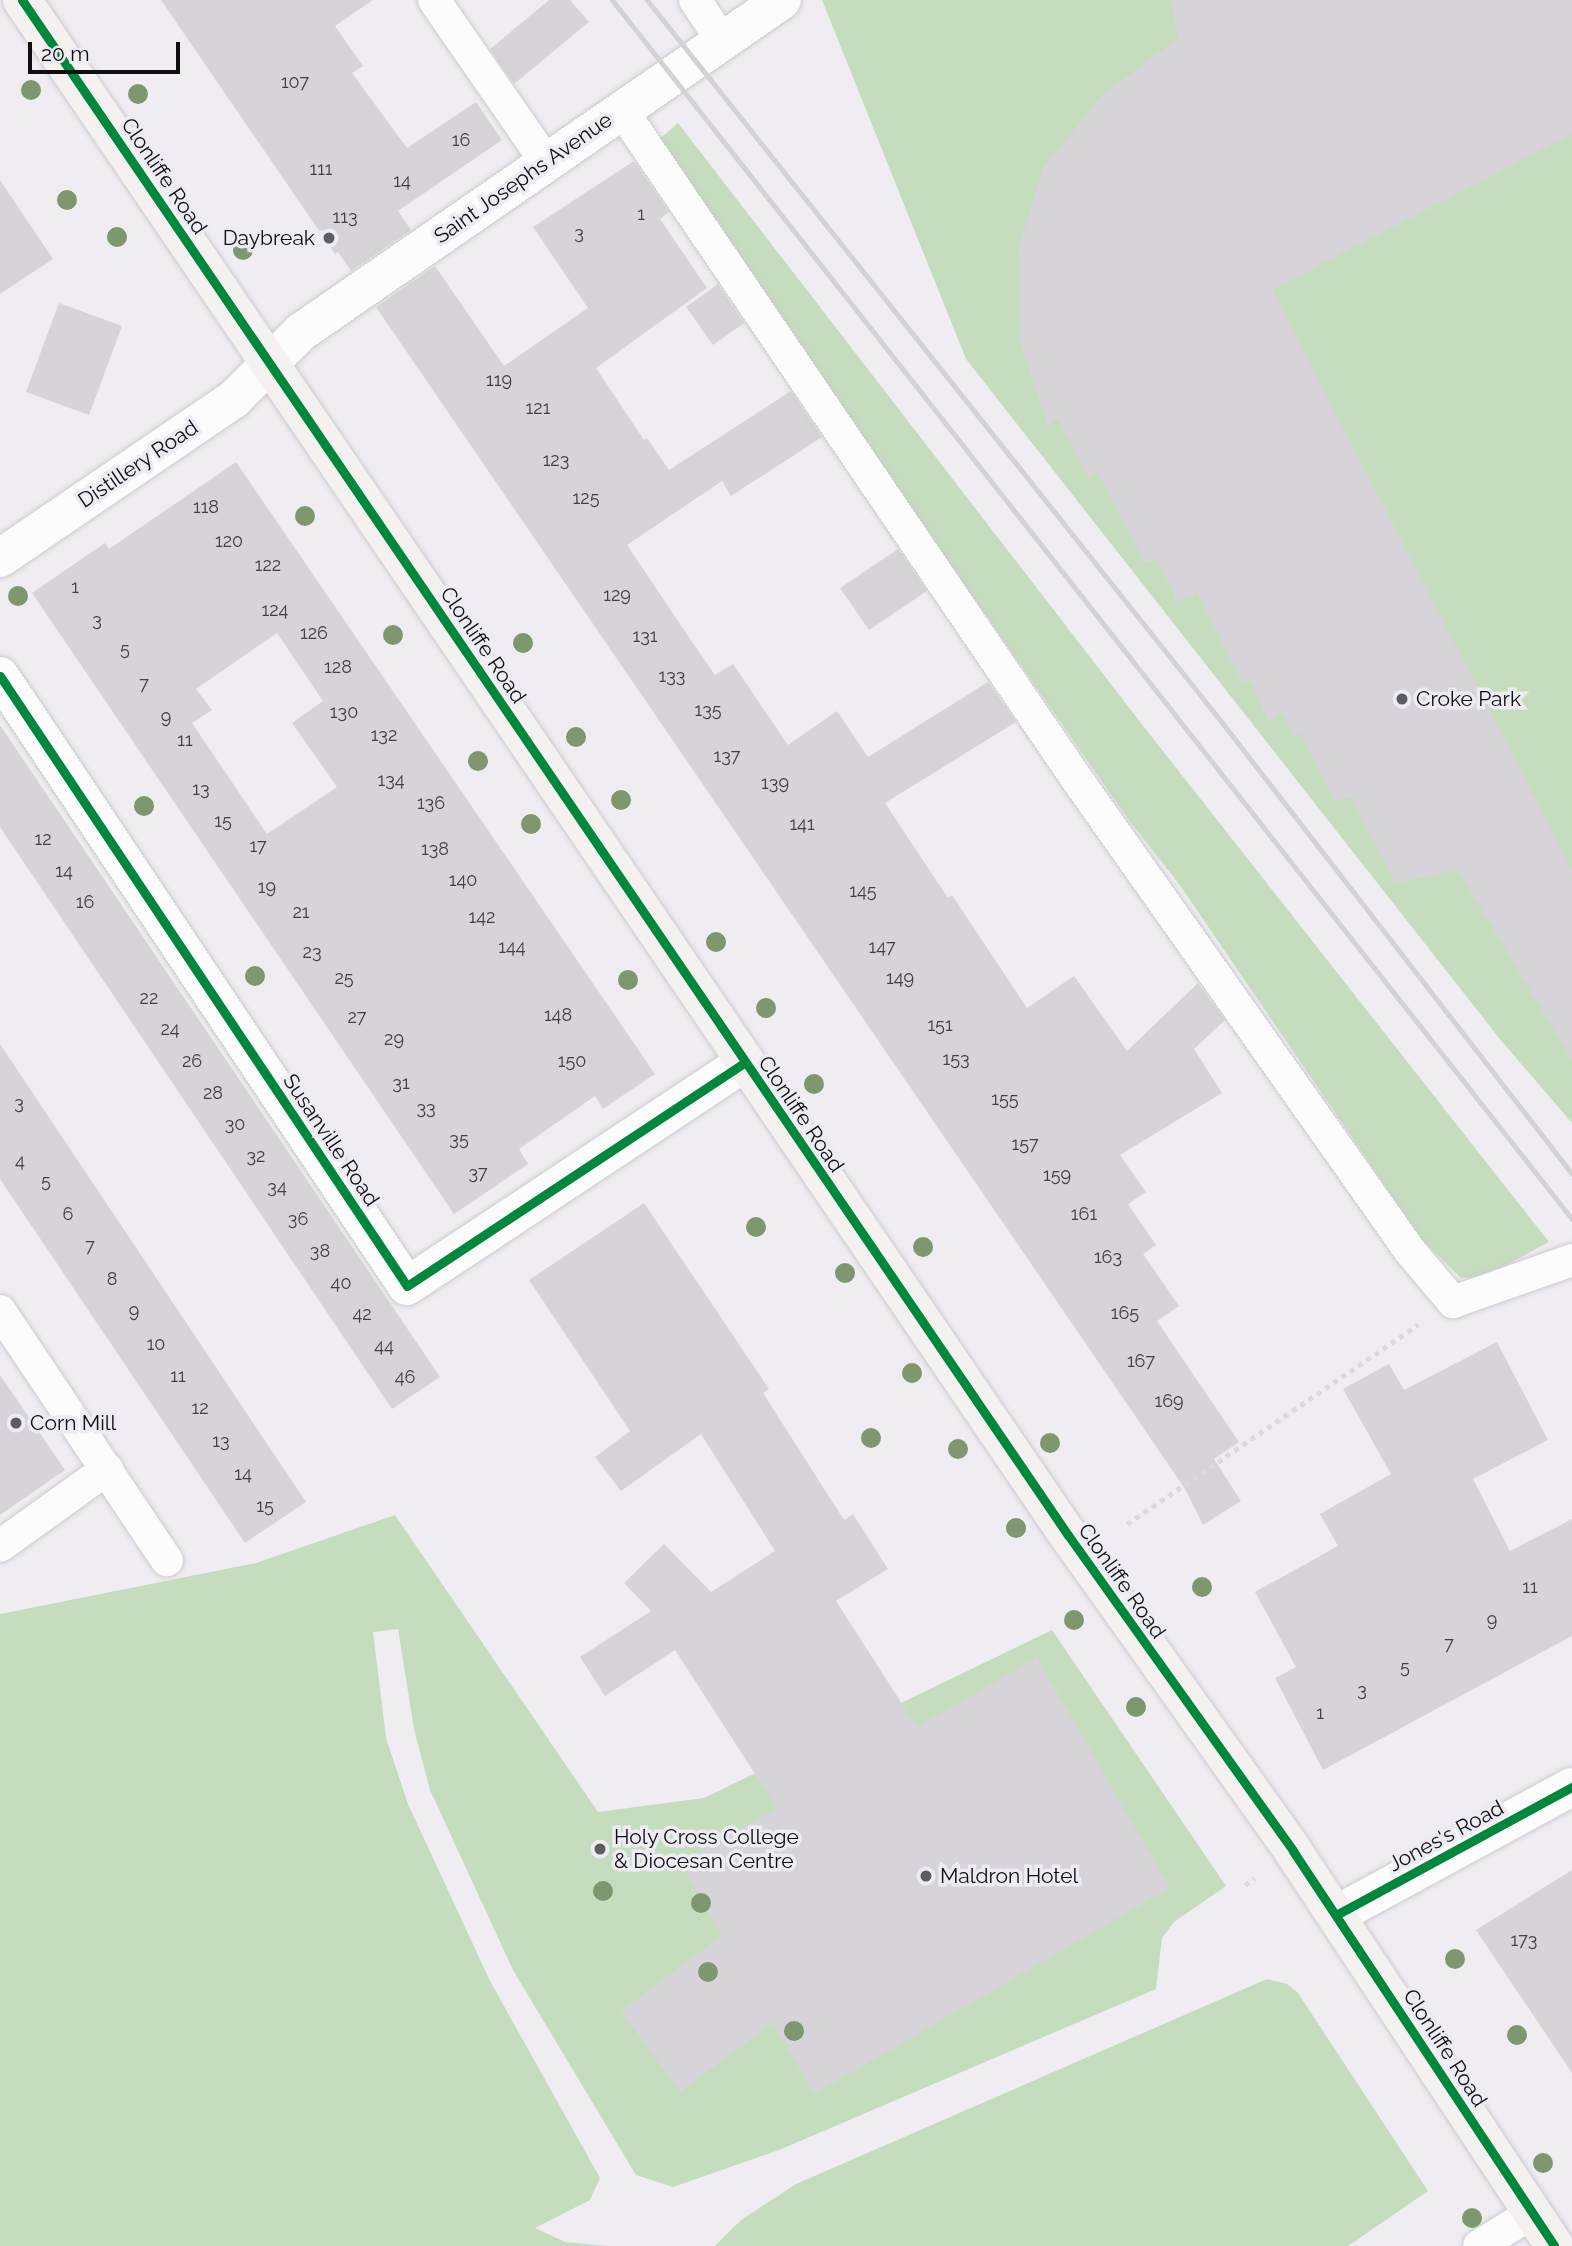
<!DOCTYPE html>
<style>
body{margin:0}
#map{position:relative;width:1572px;height:2246px;overflow:hidden;background:#efedf2;font-family:Raleway,sans-serif}
div>[style]{position:absolute}
[style*='--x']{left:calc(var(--x)*1px);top:calc(var(--y)*1px);width:calc(var(--w)*1px);rotate:calc(var(--a)*1deg)}
.green>*{inset:0;background:#c6dcbf}
.building>*{inset:0;background:#d6d4d8}
.path>*{height:4.5px;margin-top:-2.25px;transform-origin:0;background:repeating-linear-gradient(90deg,#dbdadb 0 5px,transparent 0 10px)}
.roads{filter:drop-shadow(0 0 2px #cccbce) drop-shadow(0 0 2px #cccbce)}
.service>*{height:32px;margin:-16px;padding:0 16px;transform-origin:16px;border-radius:16px;background:#fdfcfd}
.minor>*{height:38px;margin:-19px;padding:0 19px;transform-origin:19px;border-radius:19px;background:#fdfcfd}
.tertiary>*{height:38px;margin:-19px;padding:0 19px;transform-origin:19px;border-radius:19px;background:#fdfcfd}
.secondary>*{height:38px;margin:-19px;padding:0 19px;transform-origin:19px;border-radius:19px;background:#f6f1f1}
.rail>*{height:5px;margin:-2.5px;padding:0 2.5px;transform-origin:2.5px;border-radius:2.5px;background:#d3d3d3}
.cycleway>*{height:9px;margin:-4.5px;padding:0 4.5px;transform-origin:4.5px;border-radius:4.5px;background:#00873e}
.trees>*{width:20px;height:20px;margin:-10px;border-radius:50%;background:#7e9771}
.dots>*{width:19px;height:19px;translate:-50% -50%;box-sizing:border-box;border:4px solid #eeecf3;border-radius:50%}
span{translate:-50% -50%;white-space:nowrap;text-align:center;line-height:1.15;-webkit-text-stroke:7px #eeecf3;paint-order:stroke}
.number-label{font-size:18px;color:#424044}
.number-label span{-webkit-text-stroke-width:0}
.street-label{font-size:21px;color:#0f0e11}
.poi-label{font-size:21px;color:#0f0e11}
.right{translate:-100% -50%;text-align:right}
.left{translate:0 -50%;text-align:left}
.scale{position:absolute;left:28px;top:42px;width:152px;height:32px;box-sizing:border-box;border:4px solid #0f0e11;border-top:0;padding-left:9px;font-size:21px;line-height:24px;white-space:nowrap;color:#0f0e11;-webkit-text-stroke:5px #eeecf3;paint-order:stroke}
</style>
<div id="map">
<div class="green">
<i style="clip-path:polygon(822px 0,1572px 0,1572px 1123px,1499px 1038px,966px 359px)"></i>
<i style="clip-path:polygon(678px 123px,1144px 727px,1549px 1242px,1486px 1276px,1461px 1278px,1422px 1240px,1179px 884px,1128px 819px,656px 142px)"></i>
<i style="clip-path:polygon(395px 1515px,598px 1812px,704px 1798px,1052px 1630px,1226px 1886px,1174px 1922px,1162px 1938px,1156px 1989px,779px 2150px,673px 2187px,636px 2175px,513px 1970px,430px 1790px,414px 1729px,398px 1629px,373px 1632px,386px 1738px,408px 1804px,490px 1981px,600px 2178px,590px 2200px,535px 2228px,565px 2242px,608px 2246px,0 2246px,0 1614px,256px 1563px)"></i>
<i style="clip-path:polygon(1267px 1979px,1287px 1984px,1298px 1993px,1428px 2191px,1348px 2246px,715px 2246px,741px 2220px,796px 2184px)"></i>
</div>
<div class="building">
<i style="clip-path:polygon(161px 0,373px 0,335px 26px,363px 66px,352px 73px,407px 148px,476px 102px,502px 140px,398px 211px,411px 230px,351px 271px,338px 252px,335px 254px)"></i>
<i style="clip-path:polygon(549px 0,570px 0,589px 22px,514px 84px,490px 49px)"></i>
<i style="clip-path:polygon(1171px 0,1572px 0,1572px 134px,1272px 290px,1572px 870px,1572px 1060px,1458px 870px,1396px 883px,1351px 797px,1335px 802px,1300px 733px,1294px 737px,1282px 713px,1268px 722px,1251px 681px,1242px 684px,1197px 592px,1177px 601px,1157px 559px,1145px 563px,1097px 472px,1089px 478px,1058px 418px,1048px 426px,1020px 342px,1019px 247px,1043px 169px,1102px 95px,1178px 39px)"></i>
<i style="clip-path:polygon(634px 161px,669px 212px,660px 219px,707px 288px,596px 368px,644px 440px,647px 438px,669px 470px,791px 391px,822px 437px,731px 496px,722px 481px,627px 545px,688px 636px,715px 675px,733px 664px,788px 745px,837px 711px,868px 757px,988px 682px,1016px 722px,885px 803px,948px 898px,952px 895px,1027px 1008px,1074px 976px,1127px 1051px,1198px 983px,1225px 1020px,1194px 1049px,1222px 1093px,1120px 1155px,1146px 1192px,1128px 1204px,1156px 1245px,1143px 1254px,1179px 1306px,1157px 1321px,1239px 1442px,1214px 1459px,1241px 1501px,1203px 1525px,1185px 1489px,1125px 1401px,376px 307px,435px 266px,504px 366px,588px 308px,533px 227px)"></i>
<i style="clip-path:polygon(0 180px,53px 259px,0 294px)"></i>
<i style="clip-path:polygon(718px 284px,744px 323px,713px 345px,686px 307px)"></i>
<i style="clip-path:polygon(59px 303px,122px 326px,89px 415px,26px 392px)"></i>
<i style="clip-path:polygon(evenodd,236px 462px,655px 1074px,603px 1109px,595px 1096px,519px 1149px,528px 1164px,454px 1214px,32px 593px,105px 543px,109px 549px,236px 462px,277px 633px,323px 701px,292px 723px,337px 787px,267px 834px,192px 723px,212px 710px,196px 689px,277px 633px)"></i>
<i style="clip-path:polygon(898px 549px,927px 591px,869px 630px,840px 588px)"></i>
<i style="clip-path:polygon(0 725px,440px 1377px,392px 1409px,0 827px)"></i>
<i style="clip-path:polygon(0 1044px,306px 1502px,245px 1543px,0 1179px)"></i>
<i style="clip-path:polygon(644px 1203px,769px 1389px,763px 1393px,844px 1520px,853px 1514px,888px 1569px,836px 1601px,917px 1727px,1037px 1658px,1170px 1888px,814px 2094px,773px 2023px,680px 2092px,621px 2011px,722px 1935px,681px 1864px,777px 1808px,675px 1650px,605px 1696px,580px 1657px,651px 1611px,624px 1583px,664px 1544px,711px 1592px,775px 1551px,701px 1434px,621px 1491px,595px 1457px,630px 1431px,529px 1280px)"></i>
<i style="clip-path:polygon(1497px 1342px,1548px 1440px,1473px 1479px,1510px 1551px,1572px 1519px,1572px 1636px,1323px 1770px,1275px 1678px,1296px 1667px,1255px 1592px,1338px 1546px,1320px 1514px,1391px 1474px,1343px 1389px,1389px 1364px,1404px 1390px)"></i>
<i style="clip-path:polygon(0 1375px,65px 1470px,0 1515px)"></i>
<i style="clip-path:polygon(1572px 1870px,1572px 2073px,1476px 1930px)"></i>
</div>
<div class="path">
<i style="--x:1127;--y:1524;--w:353;--a:-34.4"></i>
<i style="--x:1245;--y:1885;--w:12;--a:-35"></i>
</div>
<div class="roads">
<div class="service">
<i style="--x:434;--y:0;--w:197;--a:55.3"></i>
<i style="--x:695;--y:0;--w:50;--a:56.3"></i>
<i style="--x:621;--y:109;--w:809;--a:55.78"></i>
<i style="--x:1076;--y:778;--w:579;--a:54.77"></i>
<i style="--x:1410;--y:1251;--w:67;--a:49.9"></i>
<i style="--x:1453;--y:1302;--w:126;--a:-19.4"></i>
<i style="--x:0;--y:1311;--w:300;--a:56.2"></i>
<i style="--x:0;--y:1546;--w:132;--a:-35.7"></i>
<i style="--x:1479;--y:2246;--w:62;--a:-31.9"></i>
</div>
<div class="minor">
<i style="--x:0;--y:558;--w:283;--a:-34.2"></i>
<i style="--x:234;--y:399;--w:95;--a:-45"></i>
<i style="--x:301;--y:332;--w:584;--a:-34.61"></i>
<i style="--x:0;--y:676;--w:733;--a:56.29"></i>
<i style="--x:407;--y:1286;--w:405;--a:-33.5"></i>
</div>
<div class="tertiary">
<i style="--x:1336;--y:1915;--w:268;--a:-28.5"></i>
</div>
<div class="secondary">
<i style="--x:22;--y:0;--w:1858;--a:55.73"></i>
<i style="--x:1068;--y:1535;--w:388;--a:54.5"></i>
<i style="--x:1293;--y:1851;--w:473;--a:56.5"></i>
</div>
</div>
<div class="rail">
<i style="--x:612;--y:0;--w:1552;--a:51.78"></i>
<i style="--x:647;--y:0;--w:925;--a:51.49"></i>
<i style="--x:1223;--y:724;--w:569;--a:52.2"></i>
</div>
<div class="cycleway">
<i style="--x:22;--y:0;--w:1858;--a:55.73"></i>
<i style="--x:1068;--y:1535;--w:388;--a:54.5"></i>
<i style="--x:1293;--y:1851;--w:473;--a:56.5"></i>
<i style="--x:0;--y:676;--w:733;--a:56.29"></i>
<i style="--x:407;--y:1286;--w:405;--a:-33.5"></i>
<i style="--x:1336;--y:1915;--w:268;--a:-28.5"></i>
</div>
<div class="trees">
<i style="left:31px;top:90px"></i>
<i style="left:138px;top:94px"></i>
<i style="left:67px;top:200px"></i>
<i style="left:117px;top:237px"></i>
<i style="left:243px;top:250px"></i>
<i style="left:305px;top:516px"></i>
<i style="left:18px;top:596px"></i>
<i style="left:393px;top:635px"></i>
<i style="left:523px;top:643px"></i>
<i style="left:576px;top:737px"></i>
<i style="left:478px;top:761px"></i>
<i style="left:621px;top:800px"></i>
<i style="left:144px;top:806px"></i>
<i style="left:531px;top:824px"></i>
<i style="left:716px;top:942px"></i>
<i style="left:255px;top:976px"></i>
<i style="left:628px;top:980px"></i>
<i style="left:766px;top:1008px"></i>
<i style="left:814px;top:1084px"></i>
<i style="left:756px;top:1227px"></i>
<i style="left:923px;top:1247px"></i>
<i style="left:845px;top:1273px"></i>
<i style="left:912px;top:1373px"></i>
<i style="left:871px;top:1438px"></i>
<i style="left:1050px;top:1443px"></i>
<i style="left:958px;top:1449px"></i>
<i style="left:1016px;top:1528px"></i>
<i style="left:1202px;top:1587px"></i>
<i style="left:1074px;top:1620px"></i>
<i style="left:1136px;top:1707px"></i>
<i style="left:603px;top:1891px"></i>
<i style="left:701px;top:1903px"></i>
<i style="left:1455px;top:1959px"></i>
<i style="left:708px;top:1972px"></i>
<i style="left:794px;top:2031px"></i>
<i style="left:1517px;top:2035px"></i>
<i style="left:1543px;top:2163px"></i>
<i style="left:1472px;top:2218px"></i>
</div>
<div class="dots">
<i style="left:329px;top:238px;background:#5d5c60"></i>
<i style="left:1402px;top:699px;background:#5d5c60"></i>
<i style="left:16px;top:1423px;background:#5d5c60"></i>
<i style="left:600px;top:1849px;background:#5d5c60"></i>
<i style="left:926px;top:1876px;background:#5d5c60"></i>
</div>
<div class="number-label">
<span style="left:295px;top:82px">107</span>
<span style="left:461px;top:140px">16</span>
<span style="left:321px;top:169px">111</span>
<span style="left:402px;top:181px">14</span>
<span style="left:641px;top:214px">1</span>
<span style="left:345px;top:217px">113</span>
<span style="left:579px;top:233px">3</span>
<span style="left:499px;top:380px">119</span>
<span style="left:538px;top:408px">121</span>
<span style="left:556px;top:460px">123</span>
<span style="left:586px;top:498px">125</span>
<span style="left:206px;top:507px">118</span>
<span style="left:229px;top:541px">120</span>
<span style="left:268px;top:565px">122</span>
<span style="left:75px;top:587px">1</span>
<span style="left:617px;top:595px">129</span>
<span style="left:275px;top:610px">124</span>
<span style="left:97px;top:620px">3</span>
<span style="left:314px;top:633px">126</span>
<span style="left:645px;top:636px">131</span>
<span style="left:125px;top:649px">5</span>
<span style="left:338px;top:667px">128</span>
<span style="left:672px;top:676px">133</span>
<span style="left:144px;top:684px">7</span>
<span style="left:708px;top:710px">135</span>
<span style="left:344px;top:712px">130</span>
<span style="left:166px;top:717px">9</span>
<span style="left:384px;top:735px">132</span>
<span style="left:185px;top:740px">11</span>
<span style="left:727px;top:756px">137</span>
<span style="left:391px;top:780px">134</span>
<span style="left:775px;top:783px">139</span>
<span style="left:201px;top:789px">13</span>
<span style="left:431px;top:803px">136</span>
<span style="left:223px;top:821px">15</span>
<span style="left:802px;top:824px">141</span>
<span style="left:43px;top:839px">12</span>
<span style="left:258px;top:846px">17</span>
<span style="left:435px;top:849px">138</span>
<span style="left:64px;top:871px">14</span>
<span style="left:463px;top:880px">140</span>
<span style="left:267px;top:887px">19</span>
<span style="left:863px;top:891px">145</span>
<span style="left:85px;top:902px">16</span>
<span style="left:301px;top:912px">21</span>
<span style="left:482px;top:917px">142</span>
<span style="left:512px;top:947px">144</span>
<span style="left:882px;top:947px">147</span>
<span style="left:312px;top:952px">23</span>
<span style="left:344px;top:978px">25</span>
<span style="left:900px;top:978px">149</span>
<span style="left:149px;top:998px">22</span>
<span style="left:558px;top:1015px">148</span>
<span style="left:357px;top:1017px">27</span>
<span style="left:940px;top:1025px">151</span>
<span style="left:170px;top:1029px">24</span>
<span style="left:394px;top:1039px">29</span>
<span style="left:956px;top:1059px">153</span>
<span style="left:192px;top:1061px">26</span>
<span style="left:572px;top:1061px">150</span>
<span style="left:401px;top:1083px">31</span>
<span style="left:213px;top:1093px">28</span>
<span style="left:1005px;top:1099px">155</span>
<span style="left:19px;top:1103px">3</span>
<span style="left:426px;top:1108px">33</span>
<span style="left:235px;top:1124px">30</span>
<span style="left:459px;top:1139px">35</span>
<span style="left:1025px;top:1144px">157</span>
<span style="left:256px;top:1156px">32</span>
<span style="left:20px;top:1161px">4</span>
<span style="left:478px;top:1173px">37</span>
<span style="left:1057px;top:1175px">159</span>
<span style="left:46px;top:1181px">5</span>
<span style="left:277px;top:1187px">34</span>
<span style="left:68px;top:1214px">6</span>
<span style="left:1084px;top:1214px">161</span>
<span style="left:298px;top:1219px">36</span>
<span style="left:90px;top:1246px">7</span>
<span style="left:320px;top:1251px">38</span>
<span style="left:1108px;top:1257px">163</span>
<span style="left:112px;top:1279px">8</span>
<span style="left:341px;top:1283px">40</span>
<span style="left:134px;top:1311px">9</span>
<span style="left:1125px;top:1313px">165</span>
<span style="left:362px;top:1314px">42</span>
<span style="left:156px;top:1344px">10</span>
<span style="left:384px;top:1346px">44</span>
<span style="left:1141px;top:1361px">167</span>
<span style="left:178px;top:1376px">11</span>
<span style="left:405px;top:1377px">46</span>
<span style="left:1169px;top:1401px">169</span>
<span style="left:200px;top:1408px">12</span>
<span style="left:221px;top:1441px">13</span>
<span style="left:243px;top:1474px">14</span>
<span style="left:265px;top:1506px">15</span>
<span style="left:1530px;top:1587px">11</span>
<span style="left:1492px;top:1620px">9</span>
<span style="left:1449px;top:1644px">7</span>
<span style="left:1405px;top:1667px">5</span>
<span style="left:1362px;top:1690px">3</span>
<span style="left:1320px;top:1713px">1</span>
<span style="left:1524px;top:1940px">173</span>
</div>
<div class="street-label">
<span style="left:164px;top:176px;rotate:56deg">Clonliffe Road</span>
<span style="left:523px;top:178px;rotate:-35deg">Saint Josephs Avenue</span>
<span style="left:138px;top:464px;rotate:-34deg">Distillery Road</span>
<span style="left:483px;top:645px;rotate:56deg">Clonliffe Road</span>
<span style="left:801px;top:1114px;rotate:56deg">Clonliffe Road</span>
<span style="left:331px;top:1140px;rotate:56deg">Susanville Road</span>
<span style="left:1122px;top:1581px;rotate:55deg">Clonliffe Road</span>
<span style="left:1446px;top:1836px;rotate:-28deg">Jones's Road</span>
<span style="left:1445px;top:2048px;rotate:57deg">Clonliffe Road</span>
</div>
<div class="poi-label">
<span class="right" style="left:315px;top:238px">Daybreak</span>
<span class="left" style="left:1416px;top:699px">Croke Park</span>
<span class="left" style="left:30px;top:1423px">Corn Mill</span>
<span class="left" style="left:614px;top:1849px">Holy Cross College<br>&amp; Diocesan Centre</span>
<span class="left" style="left:940px;top:1876px">Maldron Hotel</span>
</div>
<div class="scale">20 m</div>
</div>
